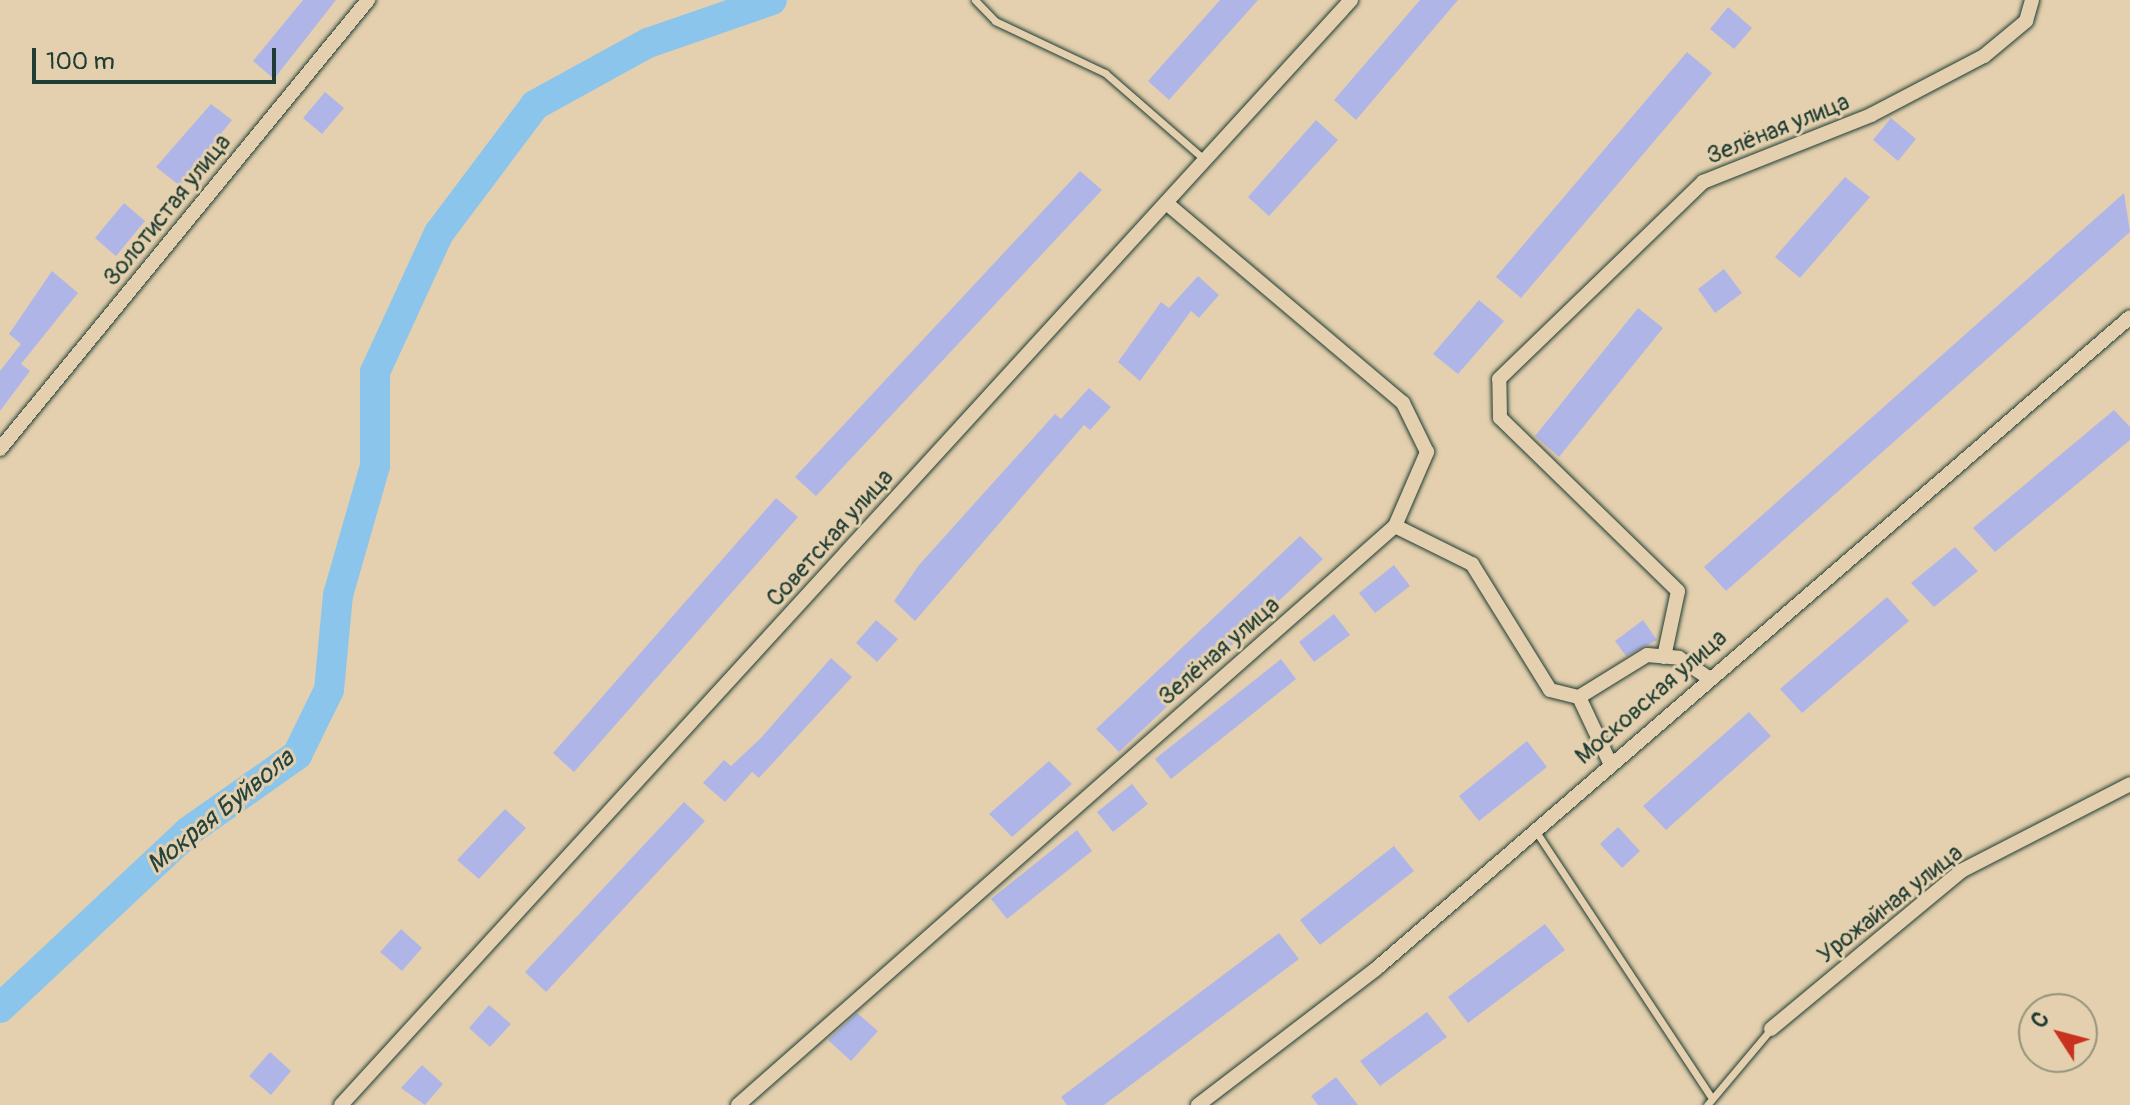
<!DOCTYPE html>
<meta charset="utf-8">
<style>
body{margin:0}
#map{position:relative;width:2130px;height:1105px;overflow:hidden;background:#e4d0ae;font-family:Pangolin,sans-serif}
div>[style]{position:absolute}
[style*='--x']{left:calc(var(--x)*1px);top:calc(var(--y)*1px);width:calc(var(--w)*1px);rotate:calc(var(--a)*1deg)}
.river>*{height:30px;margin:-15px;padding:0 15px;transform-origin:15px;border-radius:15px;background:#8cc5eb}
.building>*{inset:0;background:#afb6e7}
.roads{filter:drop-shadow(0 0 2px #1f3d34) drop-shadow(0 0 2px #1f3d34)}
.service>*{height:7px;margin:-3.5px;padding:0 3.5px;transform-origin:3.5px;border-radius:3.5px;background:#e4d0ae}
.minor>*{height:14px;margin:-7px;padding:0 7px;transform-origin:7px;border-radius:7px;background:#e4d0ae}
span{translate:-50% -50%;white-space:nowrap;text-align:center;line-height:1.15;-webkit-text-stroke:6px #e4d0ae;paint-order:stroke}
.street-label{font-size:24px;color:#1f3d34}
.water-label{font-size:26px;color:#24443d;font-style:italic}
.north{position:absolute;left:2018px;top:993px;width:80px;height:80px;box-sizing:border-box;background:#e4d0ae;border:2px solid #95957d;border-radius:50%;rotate:306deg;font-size:22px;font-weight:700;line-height:32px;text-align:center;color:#1f3d34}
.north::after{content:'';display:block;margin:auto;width:28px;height:36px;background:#c8321e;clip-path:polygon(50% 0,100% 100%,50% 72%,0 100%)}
.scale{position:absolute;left:32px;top:48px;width:244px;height:36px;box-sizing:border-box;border:4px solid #1f3d34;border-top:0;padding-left:10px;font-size:24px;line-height:28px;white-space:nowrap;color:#1f3d34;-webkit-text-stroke:6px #e4d0ae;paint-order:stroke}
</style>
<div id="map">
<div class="river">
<i style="--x:0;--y:1008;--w:259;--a:-43.1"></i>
<i style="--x:189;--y:831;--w:132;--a:-35.1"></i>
<i style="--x:297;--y:755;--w:72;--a:-63.8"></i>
<i style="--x:329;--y:690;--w:95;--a:-84.6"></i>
<i style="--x:338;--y:595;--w:134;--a:-74"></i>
<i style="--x:375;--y:466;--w:94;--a:-90"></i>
<i style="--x:375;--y:372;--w:153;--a:-65.3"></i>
<i style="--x:439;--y:233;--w:160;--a:-53.1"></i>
<i style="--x:535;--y:105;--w:129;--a:-28.8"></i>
<i style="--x:648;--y:43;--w:131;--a:-19.1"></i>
</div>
<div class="building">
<i style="clip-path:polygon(303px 0,336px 0,274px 79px,253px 61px)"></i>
<i style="clip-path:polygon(1220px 0,1258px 0,1169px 100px,1148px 81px)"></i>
<i style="clip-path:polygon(1420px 0,1458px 0,1356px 120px,1334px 100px)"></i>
<i style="clip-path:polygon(1728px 7px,1752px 28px,1734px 49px,1710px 29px)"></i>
<i style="clip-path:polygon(1687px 52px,1712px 73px,1521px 298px,1496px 277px)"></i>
<i style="clip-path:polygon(325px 92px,344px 108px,322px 134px,303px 118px)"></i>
<i style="clip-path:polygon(211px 104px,232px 120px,180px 186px,156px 167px)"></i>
<i style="clip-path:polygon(1891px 118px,1916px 139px,1898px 161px,1873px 140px)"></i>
<i style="clip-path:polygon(1316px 120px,1338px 140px,1269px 216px,1248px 197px)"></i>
<i style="clip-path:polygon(1080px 171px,1102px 190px,816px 496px,795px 477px)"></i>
<i style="clip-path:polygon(1845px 177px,1870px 197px,1800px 278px,1775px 257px)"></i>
<i style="clip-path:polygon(2124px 193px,2130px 232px,1726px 591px,1704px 567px)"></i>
<i style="clip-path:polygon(124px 203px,145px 221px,116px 256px,95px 238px)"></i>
<i style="clip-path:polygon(1724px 269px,1742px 293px,1715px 313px,1698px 289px)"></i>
<i style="clip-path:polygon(52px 271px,78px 293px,21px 364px,30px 371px,0 411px,0 371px,21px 344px,9px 334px)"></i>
<i style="clip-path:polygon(1198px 276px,1219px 295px,1199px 318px,1191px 311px,1140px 381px,1118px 362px,1161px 302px,1169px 308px)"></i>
<i style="clip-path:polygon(1479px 300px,1504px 321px,1458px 374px,1433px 354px)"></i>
<i style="clip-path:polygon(1638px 308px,1663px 328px,1559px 457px,1535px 436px)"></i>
<i style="clip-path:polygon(1089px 388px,1111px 407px,1090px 430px,1084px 425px,915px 621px,894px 601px,919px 565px,1055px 414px,1061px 419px)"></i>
<i style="clip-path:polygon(2114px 410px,2130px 427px,2130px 440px,1995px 552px,1973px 528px)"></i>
<i style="clip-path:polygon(776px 498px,798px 517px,574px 772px,553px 753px)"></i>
<i style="clip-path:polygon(1300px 536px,1323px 559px,1119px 752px,1096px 729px)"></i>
<i style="clip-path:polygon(1955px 547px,1978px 571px,1934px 607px,1911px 583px)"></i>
<i style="clip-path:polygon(1394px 565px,1410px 586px,1375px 613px,1359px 593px)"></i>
<i style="clip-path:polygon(1887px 597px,1909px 621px,1802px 713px,1780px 689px)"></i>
<i style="clip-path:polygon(1334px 614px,1350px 635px,1314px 662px,1299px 642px)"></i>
<i style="clip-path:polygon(876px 620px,898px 639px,877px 662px,856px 643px)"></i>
<i style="clip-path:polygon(1643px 620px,1657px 640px,1626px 656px,1615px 641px)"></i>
<i style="clip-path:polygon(831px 658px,852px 677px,759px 778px,752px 772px,725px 802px,703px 783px,724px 760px,731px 766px,761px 738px)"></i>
<i style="clip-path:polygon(1281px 659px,1296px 679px,1171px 779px,1155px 759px)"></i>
<i style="clip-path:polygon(1749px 712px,1771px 736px,1666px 830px,1643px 806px)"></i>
<i style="clip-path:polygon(1527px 741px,1547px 767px,1479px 821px,1459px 796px)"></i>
<i style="clip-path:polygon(1049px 761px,1072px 784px,1012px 837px,989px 814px)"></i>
<i style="clip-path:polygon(1132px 784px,1148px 804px,1113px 832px,1097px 812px)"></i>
<i style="clip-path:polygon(684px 802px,705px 821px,546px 992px,525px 972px)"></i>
<i style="clip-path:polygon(505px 809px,526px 828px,479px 879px,457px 860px)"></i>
<i style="clip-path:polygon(1618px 827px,1640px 851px,1622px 868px,1600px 844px)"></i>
<i style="clip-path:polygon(1077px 830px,1092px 851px,1007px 919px,991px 899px)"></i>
<i style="clip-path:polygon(1394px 846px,1414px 871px,1320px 945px,1300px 920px)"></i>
<i style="clip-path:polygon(1545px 924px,1565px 950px,1468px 1023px,1448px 997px)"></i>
<i style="clip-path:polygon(401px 929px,422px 948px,402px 971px,380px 952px)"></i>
<i style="clip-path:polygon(1279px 933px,1299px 959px,1104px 1105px,1067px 1105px,1061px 1097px)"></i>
<i style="clip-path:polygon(489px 1005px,511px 1024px,490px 1047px,469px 1028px)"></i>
<i style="clip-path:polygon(1427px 1012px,1447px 1037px,1380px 1086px,1360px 1061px)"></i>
<i style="clip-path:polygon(857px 1013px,878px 1031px,851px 1061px,828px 1040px)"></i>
<i style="clip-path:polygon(270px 1052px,291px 1071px,271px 1095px,249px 1076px)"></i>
<i style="clip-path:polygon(422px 1065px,443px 1084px,425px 1105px,401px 1088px)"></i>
<i style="clip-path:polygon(1336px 1077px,1358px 1105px,1318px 1105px,1311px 1096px)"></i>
</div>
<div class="roads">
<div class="service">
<i style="--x:975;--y:0;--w:29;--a:46"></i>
<i style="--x:995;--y:21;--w:122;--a:25.3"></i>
<i style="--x:1105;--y:73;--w:133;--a:41"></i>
<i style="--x:1535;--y:830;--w:318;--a:56.6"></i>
<i style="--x:1707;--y:1105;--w:99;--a:-49.9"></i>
</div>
<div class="minor">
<i style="--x:0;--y:449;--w:581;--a:-50.66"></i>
<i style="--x:1395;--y:526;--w:86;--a:26.3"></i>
<i style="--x:1472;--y:564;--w:148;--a:58.2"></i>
<i style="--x:1550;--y:690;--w:30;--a:14"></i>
<i style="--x:1579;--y:697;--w:80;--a:-31.7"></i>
<i style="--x:1647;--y:655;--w:32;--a:5"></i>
<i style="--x:1679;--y:658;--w:34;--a:34"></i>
<i style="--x:1664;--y:657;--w:67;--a:-78"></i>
<i style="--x:1678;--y:591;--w:248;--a:-135.8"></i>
<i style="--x:1500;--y:418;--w:39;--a:-91"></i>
<i style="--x:1499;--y:379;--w:284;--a:-44"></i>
<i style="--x:1703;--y:182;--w:181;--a:-21.7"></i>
<i style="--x:1871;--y:115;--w:127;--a:-27.6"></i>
<i style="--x:1984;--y:56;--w:55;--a:-39.8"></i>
<i style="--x:2026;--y:21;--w:22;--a:-74"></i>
<i style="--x:1579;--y:697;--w:73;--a:64.8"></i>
<i style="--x:1771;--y:1029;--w:247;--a:-39.7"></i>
<i style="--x:1961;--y:871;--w:190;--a:-27.2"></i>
<i style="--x:341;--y:1105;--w:1497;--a:-47.57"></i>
<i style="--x:738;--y:1105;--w:876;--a:-41.39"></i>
<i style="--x:1395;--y:526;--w:81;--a:-66.6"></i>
<i style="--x:1427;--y:452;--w:55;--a:-116.1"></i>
<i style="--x:1403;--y:403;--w:310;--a:-139.8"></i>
<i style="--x:1198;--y:1105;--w:225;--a:-37.4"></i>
<i style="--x:1377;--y:968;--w:995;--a:-40.84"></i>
</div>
</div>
<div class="street-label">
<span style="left:1778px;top:129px;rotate:-22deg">Зелёная улица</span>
<span style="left:167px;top:210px;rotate:-51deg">Золотистая улица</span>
<span style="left:830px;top:538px;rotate:-48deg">Советская улица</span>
<span style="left:1219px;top:651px;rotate:-41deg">Зелёная улица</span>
<span style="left:1651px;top:697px;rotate:-41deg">Московская улица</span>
<span style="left:1890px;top:904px;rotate:-38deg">Урожайная улица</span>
</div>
<div class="water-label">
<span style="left:221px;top:812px;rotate:-39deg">Мокрая Буйвола</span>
</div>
<div class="north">С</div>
<div class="scale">100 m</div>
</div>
